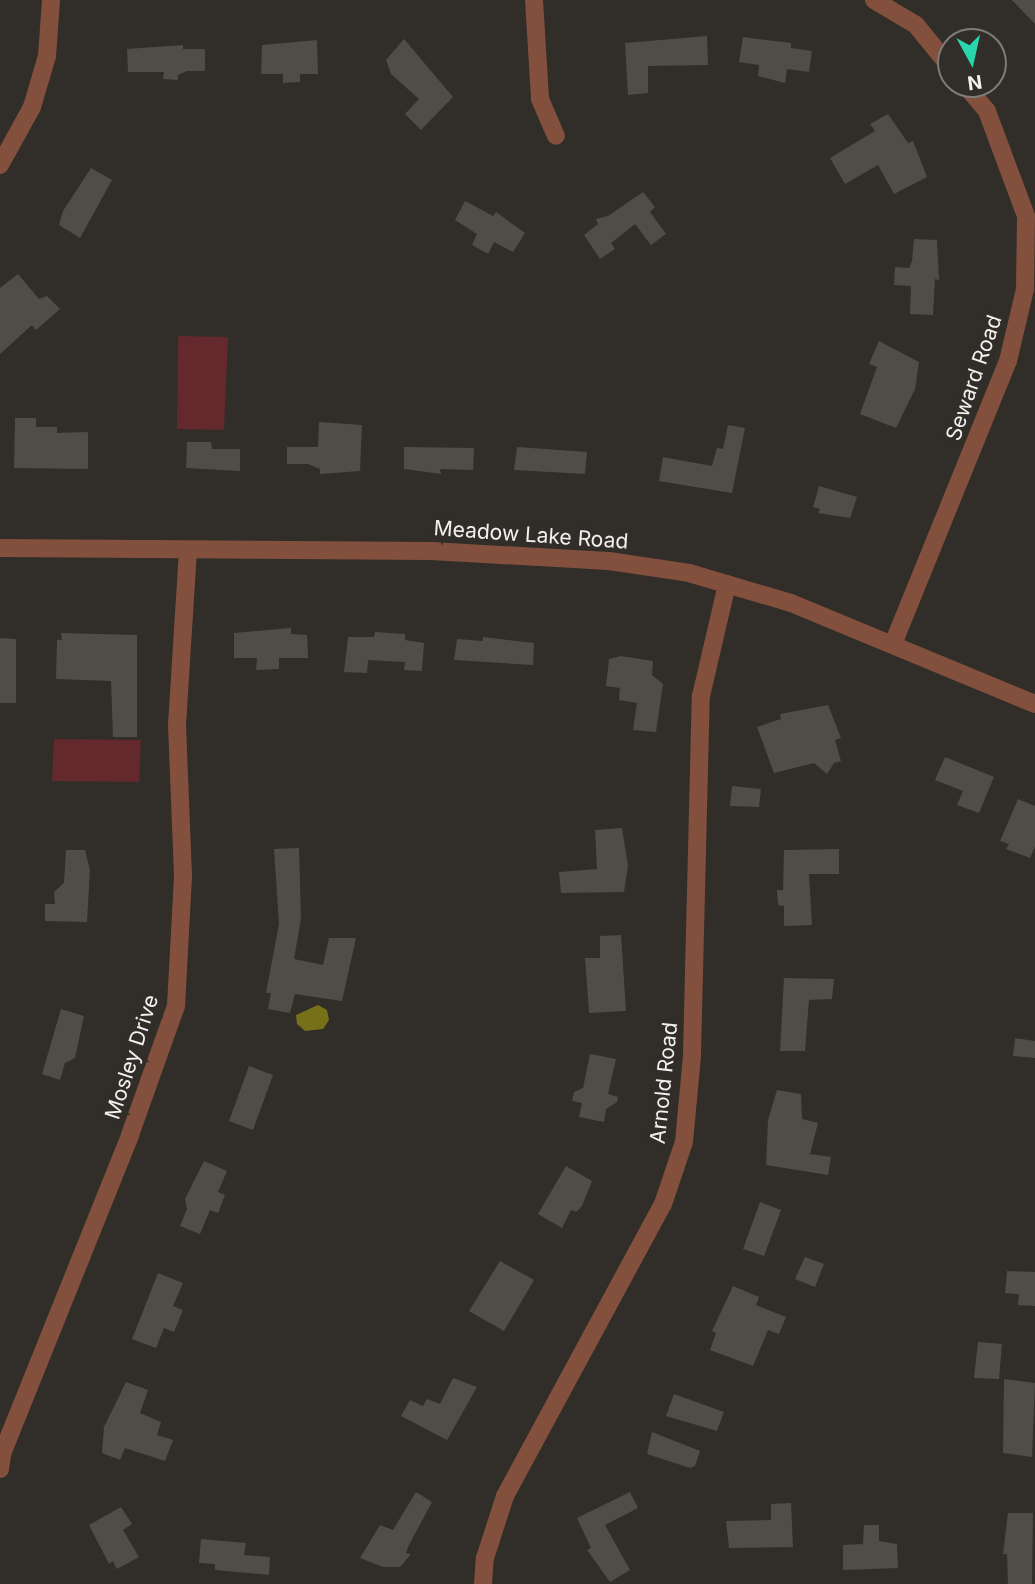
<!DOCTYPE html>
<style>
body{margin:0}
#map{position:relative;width:1035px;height:1584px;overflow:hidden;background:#312d29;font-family:Inter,sans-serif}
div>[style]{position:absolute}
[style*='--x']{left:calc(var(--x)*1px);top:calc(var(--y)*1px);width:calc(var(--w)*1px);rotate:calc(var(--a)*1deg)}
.green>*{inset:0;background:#64292c}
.water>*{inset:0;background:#767118}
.building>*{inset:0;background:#504d47}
.street>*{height:18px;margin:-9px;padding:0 9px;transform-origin:9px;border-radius:9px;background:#83503d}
span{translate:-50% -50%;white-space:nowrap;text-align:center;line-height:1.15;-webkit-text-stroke:7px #312d29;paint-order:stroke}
.street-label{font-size:21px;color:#f3f0ee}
.north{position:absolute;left:937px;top:28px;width:70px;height:70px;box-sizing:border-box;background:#312d29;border:2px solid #7f7b78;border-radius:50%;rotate:172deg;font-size:19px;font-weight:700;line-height:28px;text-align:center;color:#f3f0ee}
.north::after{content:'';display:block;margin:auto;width:24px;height:32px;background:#28d5ad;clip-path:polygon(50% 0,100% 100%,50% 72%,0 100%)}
</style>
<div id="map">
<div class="green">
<i style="clip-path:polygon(178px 336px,228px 337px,224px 430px,177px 429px)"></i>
<i style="clip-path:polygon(54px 739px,141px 740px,139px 782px,52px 781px)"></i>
</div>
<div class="water">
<i style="clip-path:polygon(318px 1005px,327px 1010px,329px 1020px,323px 1029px,305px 1031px,297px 1024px,296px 1015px)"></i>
</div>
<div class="building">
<i style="clip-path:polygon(1012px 0,1035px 0,1035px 24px)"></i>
<i style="clip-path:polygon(707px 36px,708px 65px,648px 66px,648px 93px,628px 95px,625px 43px)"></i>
<i style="clip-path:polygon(743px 37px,791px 43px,791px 48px,812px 51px,809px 72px,787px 69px,785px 83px,758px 76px,759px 65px,739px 62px)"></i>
<i style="clip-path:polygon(404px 39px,453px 97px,421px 130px,405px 114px,419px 99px,391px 74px,386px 60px)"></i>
<i style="clip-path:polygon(317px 40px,318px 74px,300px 74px,300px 82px,283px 83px,283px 74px,261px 74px,262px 45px)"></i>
<i style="clip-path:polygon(183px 45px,183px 49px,205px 49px,205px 71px,187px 71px,178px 75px,178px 80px,163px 79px,164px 72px,128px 72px,127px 49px)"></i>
<i style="clip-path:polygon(888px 114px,908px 143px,913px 141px,927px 177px,894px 194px,878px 165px,845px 184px,830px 158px,875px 131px,870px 124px)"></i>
<i style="clip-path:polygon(91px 168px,112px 180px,80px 238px,59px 225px,63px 211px)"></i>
<i style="clip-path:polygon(643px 192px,655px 207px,650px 212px,666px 234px,651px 245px,635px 224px,611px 243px,615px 249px,600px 259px,584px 235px,598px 224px,596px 219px,608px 216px)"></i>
<i style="clip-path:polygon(465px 201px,493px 216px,496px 212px,525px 233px,513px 252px,494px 242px,488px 254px,472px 245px,477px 234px,455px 220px)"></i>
<i style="clip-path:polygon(914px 239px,937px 240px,939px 280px,935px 279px,933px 315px,910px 314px,911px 286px,894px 285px,895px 267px,909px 268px,912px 261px)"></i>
<i style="clip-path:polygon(18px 274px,39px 299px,47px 296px,60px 309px,36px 330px,32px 325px,0 354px,0 288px)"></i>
<i style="clip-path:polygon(879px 341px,919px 362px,915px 389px,896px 428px,860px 414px,877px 367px,869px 364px)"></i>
<i style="clip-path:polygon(15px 418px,36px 418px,36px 427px,57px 427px,57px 433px,88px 432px,88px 469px,14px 468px)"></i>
<i style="clip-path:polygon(319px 422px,362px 425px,360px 471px,320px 474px,320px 469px,308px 464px,287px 464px,287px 447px,318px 447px)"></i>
<i style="clip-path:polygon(728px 425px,745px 428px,732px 493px,659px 481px,663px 457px,712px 466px,717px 448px,723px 449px)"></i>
<i style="clip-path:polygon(187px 442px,211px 442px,212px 449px,240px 449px,240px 471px,186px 468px)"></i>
<i style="clip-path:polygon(404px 447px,474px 448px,473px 470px,440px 469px,441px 474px,404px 469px)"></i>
<i style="clip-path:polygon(517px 447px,587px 452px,585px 474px,514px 470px)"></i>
<i style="clip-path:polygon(819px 486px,857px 497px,850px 518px,818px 513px,820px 509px,813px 507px)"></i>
<i style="clip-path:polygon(291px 628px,291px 634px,307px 635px,308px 658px,279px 658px,279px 669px,256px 670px,257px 658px,234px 658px,234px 633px)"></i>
<i style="clip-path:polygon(375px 632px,405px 634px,405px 640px,424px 643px,422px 671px,404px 670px,405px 662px,368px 660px,367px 673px,344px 672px,348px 637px,374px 637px)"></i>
<i style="clip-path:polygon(61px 633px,137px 635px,137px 737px,113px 737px,111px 681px,56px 679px,57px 640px,62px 640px)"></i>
<i style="clip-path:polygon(483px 637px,534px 643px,533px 665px,454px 660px,457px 639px,483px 641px)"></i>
<i style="clip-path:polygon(0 638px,16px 639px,16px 703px,0 703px)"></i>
<i style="clip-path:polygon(621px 656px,653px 661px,652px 675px,663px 684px,656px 732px,633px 730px,637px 703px,619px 700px,620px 688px,606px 686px,609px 659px)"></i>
<i style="clip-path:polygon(828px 705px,841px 738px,835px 740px,841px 761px,834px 763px,827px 774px,814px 763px,774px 773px,757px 727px,781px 719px,780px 714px)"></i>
<i style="clip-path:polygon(945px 757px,994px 777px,979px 813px,957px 805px,963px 791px,935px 780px)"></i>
<i style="clip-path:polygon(732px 786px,761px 789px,759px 807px,730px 806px)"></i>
<i style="clip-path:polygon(1018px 799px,1035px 806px,1035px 847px,1030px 858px,1006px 849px,1009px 844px,1000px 841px)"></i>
<i style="clip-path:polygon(622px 828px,628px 866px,624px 892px,561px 893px,559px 872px,597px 869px,595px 830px)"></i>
<i style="clip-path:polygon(299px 848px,301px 919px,294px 959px,323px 965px,329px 938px,356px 938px,342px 1001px,295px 994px,290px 1013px,268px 1009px,271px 993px,266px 993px,279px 924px,274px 849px)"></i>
<i style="clip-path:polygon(839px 849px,839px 874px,809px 874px,812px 925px,784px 926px,784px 906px,778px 905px,777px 890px,783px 890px,784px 850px)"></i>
<i style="clip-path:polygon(66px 850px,85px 850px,90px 870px,87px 922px,45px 921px,45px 904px,55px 904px,54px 892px,64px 883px)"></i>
<i style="clip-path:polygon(621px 935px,626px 1011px,589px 1013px,585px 958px,600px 958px,600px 936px)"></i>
<i style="clip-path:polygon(784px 978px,834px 979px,832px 999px,809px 1000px,805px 1051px,780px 1051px)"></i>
<i style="clip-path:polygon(61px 1009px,84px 1016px,75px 1058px,65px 1063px,60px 1080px,42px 1074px)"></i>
<i style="clip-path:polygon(1015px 1038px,1035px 1041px,1035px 1058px,1013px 1056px)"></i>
<i style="clip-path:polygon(590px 1054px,616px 1059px,608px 1094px,618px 1097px,617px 1102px,606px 1109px,604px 1122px,579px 1117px,582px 1103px,572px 1101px,574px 1092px,583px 1088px)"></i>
<i style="clip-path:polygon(249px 1066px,273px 1075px,253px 1130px,229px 1121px)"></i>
<i style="clip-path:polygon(777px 1090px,801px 1094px,802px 1119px,818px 1123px,810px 1154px,831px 1157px,828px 1175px,766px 1165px,768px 1120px)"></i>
<i style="clip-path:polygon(204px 1161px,227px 1171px,218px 1192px,225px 1195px,218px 1213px,210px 1210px,200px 1234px,180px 1226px,187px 1209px,185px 1199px)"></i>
<i style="clip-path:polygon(566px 1166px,592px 1181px,582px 1206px,576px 1212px,571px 1210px,562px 1228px,538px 1214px)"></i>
<i style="clip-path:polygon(760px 1202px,781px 1210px,764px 1256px,743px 1249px)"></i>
<i style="clip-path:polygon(805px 1257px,824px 1264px,815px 1287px,795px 1279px)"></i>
<i style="clip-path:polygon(500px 1261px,534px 1280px,504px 1331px,469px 1311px)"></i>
<i style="clip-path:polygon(1007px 1271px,1035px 1272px,1035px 1306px,1018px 1305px,1019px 1294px,1005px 1293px)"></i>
<i style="clip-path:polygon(158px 1273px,183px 1283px,173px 1306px,183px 1310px,174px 1332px,164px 1328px,156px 1348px,132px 1339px)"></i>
<i style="clip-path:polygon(733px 1286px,759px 1297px,756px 1305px,786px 1317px,779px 1334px,768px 1330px,753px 1366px,710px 1350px,716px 1333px,712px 1331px)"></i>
<i style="clip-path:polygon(978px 1342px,1002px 1344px,999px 1379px,974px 1378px)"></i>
<i style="clip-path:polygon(453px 1378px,477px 1387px,447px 1440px,401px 1416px,410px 1400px,423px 1406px,427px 1399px,440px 1404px)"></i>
<i style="clip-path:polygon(1004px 1379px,1035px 1383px,1032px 1457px,1003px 1453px)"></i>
<i style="clip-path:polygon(126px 1382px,148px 1390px,140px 1413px,161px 1422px,157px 1435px,173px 1440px,165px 1461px,125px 1448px,120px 1460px,102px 1453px,104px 1427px)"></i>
<i style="clip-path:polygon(674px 1394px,724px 1412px,717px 1431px,666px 1416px)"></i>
<i style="clip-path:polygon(652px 1432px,700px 1451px,695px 1466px,690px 1468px,647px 1454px)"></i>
<i style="clip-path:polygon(416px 1492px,432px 1502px,408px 1547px,406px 1553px,411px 1554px,400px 1567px,383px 1567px,360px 1558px,380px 1525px,393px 1530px)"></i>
<i style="clip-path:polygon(630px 1492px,638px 1508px,605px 1525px,630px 1570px,610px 1582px,587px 1550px,591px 1548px,577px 1518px)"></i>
<i style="clip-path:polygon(791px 1503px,793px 1547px,729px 1548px,726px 1521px,771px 1520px,771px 1504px)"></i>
<i style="clip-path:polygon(121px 1507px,132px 1524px,123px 1530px,139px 1557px,117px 1569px,113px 1561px,109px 1564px,89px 1525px)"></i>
<i style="clip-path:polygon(1008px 1513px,1033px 1513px,1032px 1584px,1008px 1584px,1007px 1554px,1003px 1554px)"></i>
<i style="clip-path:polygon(864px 1525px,879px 1525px,879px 1541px,897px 1544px,898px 1568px,843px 1570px,843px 1545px,863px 1544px)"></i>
<i style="clip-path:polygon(201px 1539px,246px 1543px,244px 1555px,270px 1557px,269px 1575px,215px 1570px,215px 1564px,199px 1563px)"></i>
</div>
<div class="street">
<i style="--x:534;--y:0;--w:99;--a:86.5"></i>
<i style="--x:540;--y:99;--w:40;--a:66.6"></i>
<i style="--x:874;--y:0;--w:49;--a:30.8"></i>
<i style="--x:916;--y:25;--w:55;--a:50.9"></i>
<i style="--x:0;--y:165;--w:66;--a:-61.1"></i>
<i style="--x:32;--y:107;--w:53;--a:-73.6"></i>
<i style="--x:47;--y:56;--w:56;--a:-85.9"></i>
<i style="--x:0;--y:548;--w:431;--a:0.4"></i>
<i style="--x:431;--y:551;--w:178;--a:3.2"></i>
<i style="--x:609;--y:561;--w:81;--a:8.5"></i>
<i style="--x:689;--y:573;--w:106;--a:16.4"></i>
<i style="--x:791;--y:603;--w:264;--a:22.5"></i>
<i style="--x:893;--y:644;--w:305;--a:-67.9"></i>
<i style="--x:1008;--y:361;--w:74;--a:-76.7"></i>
<i style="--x:1025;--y:289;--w:73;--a:-89.2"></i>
<i style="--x:1026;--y:216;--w:112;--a:-110.4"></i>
<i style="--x:987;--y:111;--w:35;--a:-130"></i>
<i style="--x:0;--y:1469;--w:15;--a:-82"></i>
<i style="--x:2;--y:1454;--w:344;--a:-68.1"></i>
<i style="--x:130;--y:1135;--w:137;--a:-70.4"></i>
<i style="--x:176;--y:1006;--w:131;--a:-86.9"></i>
<i style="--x:183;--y:875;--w:150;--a:-92.3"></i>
<i style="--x:177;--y:725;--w:175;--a:-86.4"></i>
<i style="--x:483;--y:1584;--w:26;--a:-86"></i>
<i style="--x:485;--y:1558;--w:65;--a:-72.1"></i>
<i style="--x:505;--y:1496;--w:332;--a:-61.6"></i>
<i style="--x:663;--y:1204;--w:65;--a:-71.3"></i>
<i style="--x:684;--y:1142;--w:87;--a:-84.7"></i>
<i style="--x:692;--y:1055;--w:359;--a:-88.6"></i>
<i style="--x:701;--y:696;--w:115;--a:-76.9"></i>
</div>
<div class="street-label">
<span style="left:974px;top:378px;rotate:-71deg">Seward Road</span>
<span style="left:531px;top:535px;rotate:4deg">Meadow Lake Road</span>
<span style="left:132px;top:1057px;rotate:-72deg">Mosley Drive</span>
<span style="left:664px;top:1083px;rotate:-84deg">Arnold Road</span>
</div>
<div class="north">N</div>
</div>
